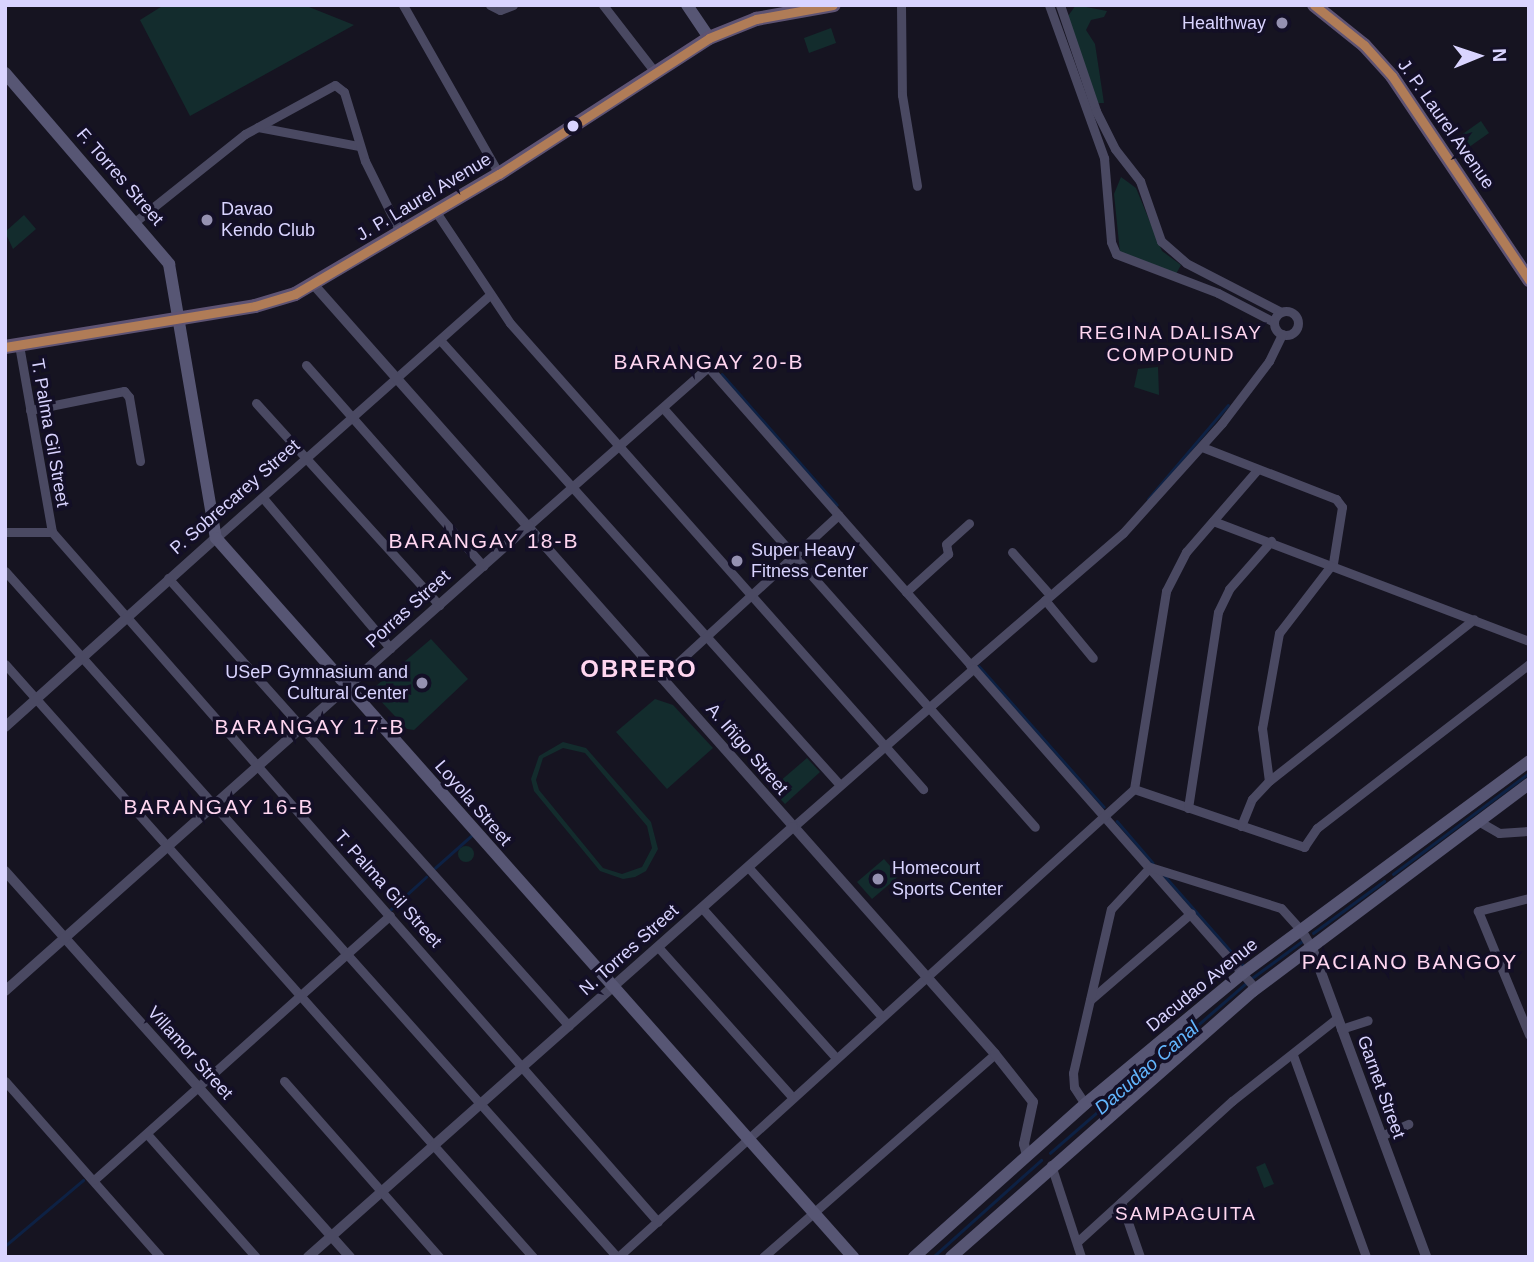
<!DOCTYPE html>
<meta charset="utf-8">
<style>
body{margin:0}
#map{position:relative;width:1534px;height:1262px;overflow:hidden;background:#161421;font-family:Arial,sans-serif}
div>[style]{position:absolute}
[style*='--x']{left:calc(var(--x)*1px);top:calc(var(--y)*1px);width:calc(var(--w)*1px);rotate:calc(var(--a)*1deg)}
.green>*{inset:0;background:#132c2d}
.round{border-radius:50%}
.stream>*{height:2.5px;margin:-1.25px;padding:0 1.25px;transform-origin:1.25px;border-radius:1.25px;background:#0d2144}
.minor>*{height:9px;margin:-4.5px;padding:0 4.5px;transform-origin:4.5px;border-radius:4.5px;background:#4a4962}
.minor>.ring{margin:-4.5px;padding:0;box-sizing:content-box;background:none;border:9px solid #4a4962;border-radius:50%}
.tertiary>*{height:10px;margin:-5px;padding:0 5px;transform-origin:5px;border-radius:5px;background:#4a4962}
.secondary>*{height:12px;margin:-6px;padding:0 6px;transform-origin:6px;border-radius:6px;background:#575674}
.primary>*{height:14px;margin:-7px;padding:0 7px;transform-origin:7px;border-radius:7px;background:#5e5373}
.bus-1>*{height:9px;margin:-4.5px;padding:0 4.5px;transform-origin:4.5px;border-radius:4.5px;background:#b07c57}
.dots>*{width:19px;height:19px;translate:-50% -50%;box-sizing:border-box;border:4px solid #130f26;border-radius:50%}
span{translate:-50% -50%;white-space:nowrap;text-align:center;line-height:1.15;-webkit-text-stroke:7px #130f26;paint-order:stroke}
.poi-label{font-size:18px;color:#d9d4ff}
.right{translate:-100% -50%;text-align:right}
.left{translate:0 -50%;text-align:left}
.street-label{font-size:18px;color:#d9d4ff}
.neighbourhood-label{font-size:19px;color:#ffd6f0;letter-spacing:2px}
.water-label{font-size:19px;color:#62b6ff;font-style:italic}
.quarter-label{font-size:21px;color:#ffd6f0;letter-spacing:2px}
.district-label{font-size:24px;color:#ffd6f0;font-weight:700;letter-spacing:2px}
.frame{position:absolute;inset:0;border:7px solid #d9d4ff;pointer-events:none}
.north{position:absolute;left:1443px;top:21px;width:70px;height:70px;-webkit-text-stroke:5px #130f26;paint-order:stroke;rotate:88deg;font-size:19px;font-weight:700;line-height:28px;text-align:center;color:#d9d4ff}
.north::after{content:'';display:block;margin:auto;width:24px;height:32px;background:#d9d4ff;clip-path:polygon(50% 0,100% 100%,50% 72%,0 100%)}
</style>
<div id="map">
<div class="green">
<i style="clip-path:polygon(164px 5px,304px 5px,354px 25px,190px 116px,140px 20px)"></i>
<i style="clip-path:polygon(1076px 5px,1107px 11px,1104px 17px,1091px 20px,1086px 30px,1095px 44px,1104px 103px,1097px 103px,1068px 16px)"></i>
<i style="clip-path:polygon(831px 28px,836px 43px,809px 53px,804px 38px)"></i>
<i style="clip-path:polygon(1481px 121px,1489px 133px,1465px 150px,1457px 138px)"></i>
<i style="clip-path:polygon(1121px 177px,1136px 188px,1162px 251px,1181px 265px,1176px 274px,1120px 253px,1114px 194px)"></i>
<i style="clip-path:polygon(24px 215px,36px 229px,13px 249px,5px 232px)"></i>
<i style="clip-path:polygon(1158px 367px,1159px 395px,1134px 387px,1138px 369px)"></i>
<i style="clip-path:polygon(431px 639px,468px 679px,414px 730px,407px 729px,376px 696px,376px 686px)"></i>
<i style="clip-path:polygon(655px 699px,673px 705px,713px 748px,667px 789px,616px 732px)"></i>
<i style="clip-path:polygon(evenodd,563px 742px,586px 748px,651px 822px,658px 849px,646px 871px,635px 877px,623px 879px,600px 871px,534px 791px,531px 779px,539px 756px,563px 742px,563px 748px,585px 753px,647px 826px,652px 848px,642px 867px,622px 874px,603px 868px,539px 790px,536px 780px,543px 758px,563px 748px)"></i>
<i style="clip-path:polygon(807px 758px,820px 772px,785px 804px,771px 789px)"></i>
<i class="round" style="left:458px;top:846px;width:16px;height:16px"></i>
<i style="clip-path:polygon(884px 859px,899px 876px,872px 899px,857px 882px)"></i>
<i style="clip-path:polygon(1265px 1163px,1274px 1184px,1264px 1188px,1256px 1167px)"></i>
</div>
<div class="stream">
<i style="--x:722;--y:374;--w:174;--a:48.7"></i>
<i style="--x:1148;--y:499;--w:123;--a:-49.6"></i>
<i style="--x:979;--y:666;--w:188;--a:48.4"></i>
<i style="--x:1117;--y:821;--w:55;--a:49.4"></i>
<i style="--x:435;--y:868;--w:48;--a:-41.6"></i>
<i style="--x:1393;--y:874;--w:169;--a:-36.6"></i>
<i style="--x:1164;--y:875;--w:121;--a:48.7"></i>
<i style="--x:390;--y:910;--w:49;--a:-42.5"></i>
<i style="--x:1313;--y:933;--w:88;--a:-36.2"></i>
<i style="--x:1252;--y:978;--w:61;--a:-36.3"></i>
<i style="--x:1050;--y:1153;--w:258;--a:-40.9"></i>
<i style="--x:5;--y:1246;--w:102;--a:-40.2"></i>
<i style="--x:933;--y:1257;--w:145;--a:-41.9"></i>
</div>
<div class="minor">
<i style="--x:403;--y:5;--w:194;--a:60.4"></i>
<i style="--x:490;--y:5;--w:11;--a:27"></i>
<i style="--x:500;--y:10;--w:14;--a:-21"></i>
<i style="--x:603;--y:5;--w:85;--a:52.2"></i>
<i style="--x:901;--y:5;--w:90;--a:89.4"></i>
<i style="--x:902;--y:95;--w:92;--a:80.6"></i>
<i style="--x:1049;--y:5;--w:163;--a:70.2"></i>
<i style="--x:1104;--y:158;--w:84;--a:85.2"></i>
<i style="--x:1111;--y:242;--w:13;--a:67"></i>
<i style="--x:1116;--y:254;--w:109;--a:20.9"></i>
<i style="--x:1218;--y:293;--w:63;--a:27.4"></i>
<i style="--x:1060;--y:5;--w:112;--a:71.2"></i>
<i style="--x:1096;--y:111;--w:42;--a:63.4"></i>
<i style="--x:1115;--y:149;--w:41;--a:52"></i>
<i style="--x:1140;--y:181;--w:64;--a:70.7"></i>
<i style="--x:1161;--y:241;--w:33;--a:41"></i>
<i style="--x:1186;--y:263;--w:107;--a:27.3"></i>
<i style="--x:258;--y:127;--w:103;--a:10.7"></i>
<i style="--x:436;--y:212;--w:133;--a:56.3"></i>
<i style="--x:510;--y:323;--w:623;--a:48.45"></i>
<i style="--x:136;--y:221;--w:139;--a:-38.6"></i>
<i style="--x:245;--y:134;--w:102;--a:-28.6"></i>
<i style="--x:335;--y:85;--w:11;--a:38"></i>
<i style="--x:344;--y:92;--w:72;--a:73.1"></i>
<i style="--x:365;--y:161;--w:81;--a:63.7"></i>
<i class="ring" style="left:1274px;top:311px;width:15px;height:15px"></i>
<i style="--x:440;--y:340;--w:598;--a:48.05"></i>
<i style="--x:19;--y:345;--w:190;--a:80"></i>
<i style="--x:52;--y:532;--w:918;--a:48.71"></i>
<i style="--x:306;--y:365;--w:268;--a:48.6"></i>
<i style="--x:256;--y:403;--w:273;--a:47.8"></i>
<i style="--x:663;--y:408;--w:560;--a:48.4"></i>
<i style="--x:30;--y:410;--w:96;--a:-11.4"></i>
<i style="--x:124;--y:391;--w:8;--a:50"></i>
<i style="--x:129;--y:397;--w:65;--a:80.2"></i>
<i style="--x:1202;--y:447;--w:144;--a:21.2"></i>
<i style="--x:1336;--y:499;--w:10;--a:53"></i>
<i style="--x:1342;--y:507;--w:57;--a:99.1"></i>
<i style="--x:1333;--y:563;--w:88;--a:127.6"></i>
<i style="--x:1279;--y:633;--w:97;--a:100.1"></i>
<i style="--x:1262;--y:728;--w:53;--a:82.5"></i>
<i style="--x:263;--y:498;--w:197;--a:49.7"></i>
<i style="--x:1213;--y:521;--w:338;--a:20.8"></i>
<i style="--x:529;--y:525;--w:239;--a:-41.4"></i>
<i style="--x:708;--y:367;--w:829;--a:48.62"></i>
<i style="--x:5;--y:532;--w:47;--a:0"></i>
<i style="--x:216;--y:538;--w:365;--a:-41.6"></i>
<i style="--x:1012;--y:552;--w:57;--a:48.5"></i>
<i style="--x:5;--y:571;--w:919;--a:48.26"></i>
<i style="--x:168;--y:578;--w:601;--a:48.17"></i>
<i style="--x:906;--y:592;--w:57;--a:-42.1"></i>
<i style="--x:948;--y:554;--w:10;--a:-101"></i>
<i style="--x:946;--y:544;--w:31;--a:-42"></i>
<i style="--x:1045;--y:600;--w:75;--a:50.4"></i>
<i style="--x:5;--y:664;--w:794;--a:48.32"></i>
<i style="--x:970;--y:665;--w:202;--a:-40.8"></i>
<i style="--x:1123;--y:533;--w:148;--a:-48"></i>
<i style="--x:1222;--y:423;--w:78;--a:-52.8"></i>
<i style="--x:1269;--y:361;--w:30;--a:-64"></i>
<i style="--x:661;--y:678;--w:241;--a:-42.6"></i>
<i style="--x:1134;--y:789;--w:180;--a:18.8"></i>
<i style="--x:1304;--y:847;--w:23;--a:-56"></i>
<i style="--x:1317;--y:828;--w:268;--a:-37.7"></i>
<i style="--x:1134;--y:789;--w:201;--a:-80.8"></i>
<i style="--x:1166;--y:591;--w:44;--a:-62.9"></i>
<i style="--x:1186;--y:552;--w:108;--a:-49.1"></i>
<i style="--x:1188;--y:808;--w:198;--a:-81.3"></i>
<i style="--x:1218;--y:612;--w:25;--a:-64"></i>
<i style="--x:1229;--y:589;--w:64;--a:-48.8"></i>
<i style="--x:1480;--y:822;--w:22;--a:30"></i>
<i style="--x:1499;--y:833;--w:30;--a:-4"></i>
<i style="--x:1241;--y:826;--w:29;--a:-68"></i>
<i style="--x:1252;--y:799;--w:25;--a:-47"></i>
<i style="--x:1269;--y:781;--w:261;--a:-38.3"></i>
<i style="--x:793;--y:827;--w:240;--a:-41.3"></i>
<i style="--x:748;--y:867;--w:200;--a:48.2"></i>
<i style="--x:1529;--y:898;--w:53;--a:165.7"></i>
<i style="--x:1478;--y:911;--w:134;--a:67.6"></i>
<i style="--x:702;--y:908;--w:200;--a:48.2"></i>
<i style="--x:658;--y:947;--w:200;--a:48.2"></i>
<i style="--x:1090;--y:1000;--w:133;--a:-40.7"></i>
<i style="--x:1341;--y:1029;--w:28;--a:-18"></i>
<i style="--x:1293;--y:1055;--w:215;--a:70.1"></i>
<i style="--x:5;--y:1081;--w:235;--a:48.6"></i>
<i style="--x:284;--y:1081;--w:235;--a:48.6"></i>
<i style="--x:1085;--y:1104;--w:20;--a:-123"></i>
<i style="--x:1074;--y:1087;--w:14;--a:-94"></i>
<i style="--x:1073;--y:1073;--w:168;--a:-77"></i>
<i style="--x:1111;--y:909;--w:57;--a:-47.1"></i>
<i style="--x:1150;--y:867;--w:137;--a:17.4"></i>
<i style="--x:1281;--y:908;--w:30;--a:48"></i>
<i style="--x:147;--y:1134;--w:164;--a:48.5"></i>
<i style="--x:1381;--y:1136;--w:30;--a:-24"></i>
<i style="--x:1051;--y:1165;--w:97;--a:71.9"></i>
<i style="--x:94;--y:1180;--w:397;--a:-41.8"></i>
<i style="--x:1121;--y:1202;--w:58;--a:70.9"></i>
<i style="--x:1077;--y:1242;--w:210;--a:-42.3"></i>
<i style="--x:1232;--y:1101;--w:132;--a:-38.3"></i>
<i style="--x:618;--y:1257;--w:697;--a:-42.21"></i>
<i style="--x:763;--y:1257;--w:308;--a:-41.2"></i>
</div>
<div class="tertiary">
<i style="--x:314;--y:285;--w:1027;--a:48.47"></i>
<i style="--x:995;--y:1054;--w:61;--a:51.6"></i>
<i style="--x:1033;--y:1102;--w:43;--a:102.1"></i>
<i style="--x:1024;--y:1144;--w:11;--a:75"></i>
<i style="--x:5;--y:727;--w:283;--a:-41.9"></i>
<i style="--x:5;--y:871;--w:518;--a:48.21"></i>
<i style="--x:1301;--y:930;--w:21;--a:59"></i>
<i style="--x:1312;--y:948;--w:329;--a:69.7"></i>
<i style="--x:5;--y:991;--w:701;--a:-41.65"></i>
<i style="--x:308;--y:1257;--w:648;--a:-41.56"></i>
</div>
<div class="secondary">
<i style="--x:687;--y:5;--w:40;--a:56"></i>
<i style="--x:5;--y:73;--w:252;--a:49.3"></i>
<i style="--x:169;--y:264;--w:278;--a:80.3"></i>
<i style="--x:216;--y:538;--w:961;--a:48.46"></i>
<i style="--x:914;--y:1257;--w:229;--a:-41.8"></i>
<i style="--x:1085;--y:1104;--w:205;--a:-39.7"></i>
<i style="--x:1243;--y:973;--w:356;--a:-36.5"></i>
<i style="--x:951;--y:1257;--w:402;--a:-41.4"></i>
<i style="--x:1253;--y:991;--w:345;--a:-36.9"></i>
</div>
<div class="primary">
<i style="--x:1314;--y:5;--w:64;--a:38.7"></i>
<i style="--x:1364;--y:45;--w:42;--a:47.9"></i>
<i style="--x:1392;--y:76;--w:246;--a:56.1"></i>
<i style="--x:5;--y:347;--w:253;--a:-9.3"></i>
<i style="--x:255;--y:306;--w:42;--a:-16.7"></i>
<i style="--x:295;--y:294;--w:237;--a:-30.5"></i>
<i style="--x:499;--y:174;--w:250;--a:-32.9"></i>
<i style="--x:709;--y:38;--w:51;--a:-22"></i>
<i style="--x:756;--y:19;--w:79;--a:-10.2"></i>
</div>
<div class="bus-1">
<i style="--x:1314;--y:5;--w:64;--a:38.7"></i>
<i style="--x:1364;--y:45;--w:42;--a:47.9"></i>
<i style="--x:1392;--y:76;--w:246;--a:56.1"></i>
<i style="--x:5;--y:347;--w:253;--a:-9.3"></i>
<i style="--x:255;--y:306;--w:42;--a:-16.7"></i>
<i style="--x:295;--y:294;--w:237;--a:-30.5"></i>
<i style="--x:499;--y:174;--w:250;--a:-32.9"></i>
<i style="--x:709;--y:38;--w:51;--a:-22"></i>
<i style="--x:756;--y:19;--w:78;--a:-10.3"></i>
</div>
<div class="dots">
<i style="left:1282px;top:23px;background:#9591b1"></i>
<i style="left:573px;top:126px;background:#d9d4ff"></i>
<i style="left:207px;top:220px;background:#9591b1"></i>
<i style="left:737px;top:561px;background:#9591b1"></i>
<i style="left:422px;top:683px;background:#9591b1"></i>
<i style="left:878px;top:879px;background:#9591b1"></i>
</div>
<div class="poi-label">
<span class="right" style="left:1266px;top:23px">Healthway</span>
<span class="left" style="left:221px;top:220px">Davao<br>Kendo Club</span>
<span class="left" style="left:751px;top:561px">Super Heavy<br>Fitness Center</span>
<span class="right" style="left:408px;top:683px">USeP Gymnasium and<br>Cultural Center</span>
<span class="left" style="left:892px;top:879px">Homecourt<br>Sports Center</span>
</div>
<div class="street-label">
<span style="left:1446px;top:124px;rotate:55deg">J. P. Laurel Avenue</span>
<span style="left:120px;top:177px;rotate:49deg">F. Torres Street</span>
<span style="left:424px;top:197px;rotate:-31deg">J. P. Laurel Avenue</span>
<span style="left:50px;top:433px;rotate:80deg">T. Palma Gil Street</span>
<span style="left:235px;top:497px;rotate:-41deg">P. Sobrecarey Street</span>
<span style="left:408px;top:609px;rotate:-42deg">Porras Street</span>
<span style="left:747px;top:749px;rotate:49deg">A. Iñigo Street</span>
<span style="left:473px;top:803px;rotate:49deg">Loyola Street</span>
<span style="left:388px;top:889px;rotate:48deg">T. Palma Gil Street</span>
<span style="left:629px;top:950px;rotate:-42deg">N. Torres Street</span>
<span style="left:1202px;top:985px;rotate:-39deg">Dacudao Avenue</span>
<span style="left:190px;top:1053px;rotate:48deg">Villamor Street</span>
<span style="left:1381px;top:1087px;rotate:70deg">Garnet Street</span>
</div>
<div class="neighbourhood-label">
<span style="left:1171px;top:344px">REGINA DALISAY<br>COMPOUND</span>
<span style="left:1186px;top:1214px">SAMPAGUITA</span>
</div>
<div class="water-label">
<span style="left:1147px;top:1068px;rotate:-41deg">Dacudao Canal</span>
</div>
<div class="quarter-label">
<span style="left:709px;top:362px">BARANGAY 20-B</span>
<span style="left:484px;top:541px">BARANGAY 18-B</span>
<span style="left:310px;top:727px">BARANGAY 17-B</span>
<span style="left:219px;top:807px">BARANGAY 16-B</span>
<span style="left:1410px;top:962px">PACIANO BANGOY</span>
</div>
<div class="district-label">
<span style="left:639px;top:669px">OBRERO</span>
</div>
<div class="frame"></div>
<div class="north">N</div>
</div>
